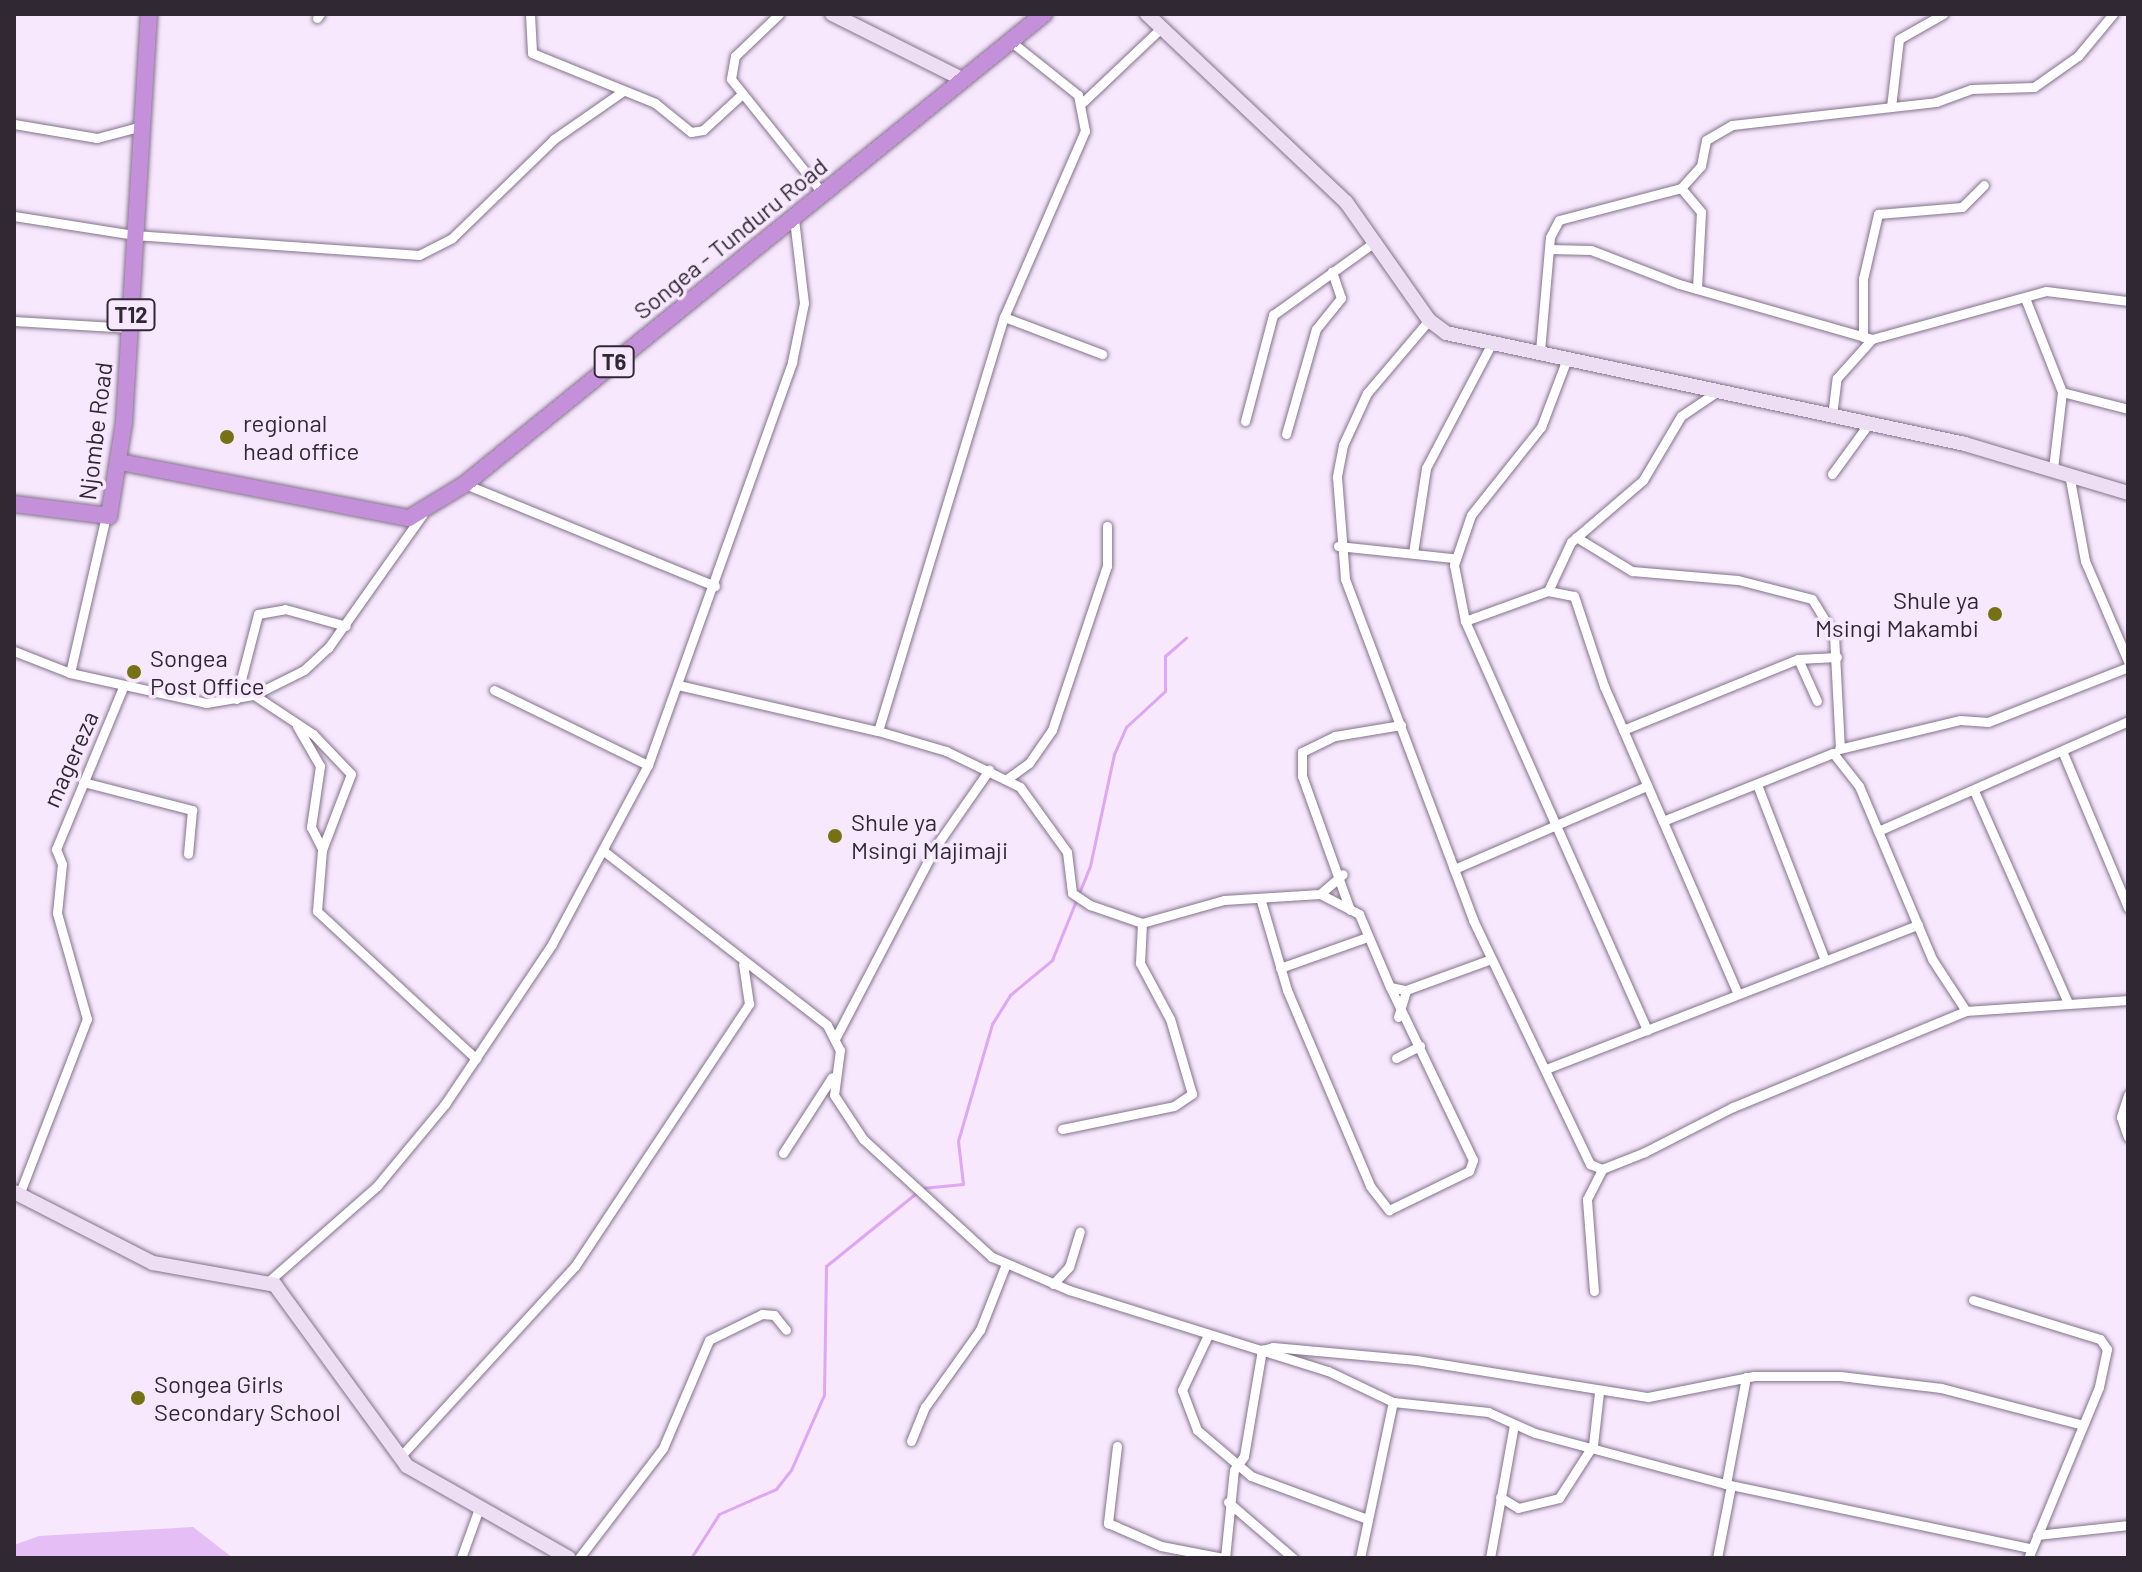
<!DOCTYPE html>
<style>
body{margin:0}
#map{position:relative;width:2142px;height:1572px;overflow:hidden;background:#f7e8fe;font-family:Barlow,sans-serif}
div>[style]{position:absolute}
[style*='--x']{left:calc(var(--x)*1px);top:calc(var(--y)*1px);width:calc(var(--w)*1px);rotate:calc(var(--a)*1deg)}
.green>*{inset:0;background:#e4bef4}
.stream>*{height:3px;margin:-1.5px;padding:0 1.5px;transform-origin:1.5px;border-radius:1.5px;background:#dea6f4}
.roads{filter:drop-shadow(0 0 2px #83728a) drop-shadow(0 0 2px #83728a)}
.street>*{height:9px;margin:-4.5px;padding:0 4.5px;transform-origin:4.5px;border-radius:4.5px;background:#fff}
.secondary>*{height:14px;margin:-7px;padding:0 7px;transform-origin:7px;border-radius:7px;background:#eedef4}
.highway>*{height:16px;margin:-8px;padding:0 8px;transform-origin:8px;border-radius:8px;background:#c590da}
.dots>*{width:22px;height:22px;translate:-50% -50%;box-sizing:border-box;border:4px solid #f7e8fe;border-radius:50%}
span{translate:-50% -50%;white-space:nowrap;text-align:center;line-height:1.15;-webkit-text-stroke:7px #f7e8fe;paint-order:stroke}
.shield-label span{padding:2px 6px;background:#f7e8fe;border:2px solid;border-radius:6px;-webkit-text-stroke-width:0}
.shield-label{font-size:22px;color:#302933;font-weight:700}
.street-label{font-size:24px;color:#302933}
.poi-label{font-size:24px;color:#302933}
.left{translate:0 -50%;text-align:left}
.right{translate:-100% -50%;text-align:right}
.frame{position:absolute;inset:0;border:16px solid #302933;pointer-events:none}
</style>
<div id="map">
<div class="green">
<i style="clip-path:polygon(193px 1527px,233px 1558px,14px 1558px,14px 1545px,39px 1536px)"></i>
</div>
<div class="stream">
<i style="--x:922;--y:1188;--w:41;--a:-5.6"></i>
<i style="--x:963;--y:1184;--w:43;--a:-96.6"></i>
<i style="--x:958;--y:1141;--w:122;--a:-73.8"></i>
<i style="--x:992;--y:1024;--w:34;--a:-58"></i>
<i style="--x:1010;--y:995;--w:55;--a:-39.8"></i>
<i style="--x:1052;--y:960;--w:101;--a:-68"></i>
<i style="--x:1090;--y:866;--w:115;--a:-77.9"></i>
<i style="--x:1114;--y:754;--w:30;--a:-66"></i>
<i style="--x:1126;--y:727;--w:53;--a:-42.7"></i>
<i style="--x:1165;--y:691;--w:35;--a:-90"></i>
<i style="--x:1165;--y:656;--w:28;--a:-41"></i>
<i style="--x:691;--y:1558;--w:52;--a:-57.5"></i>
<i style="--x:719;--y:1514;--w:62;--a:-23.7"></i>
<i style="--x:776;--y:1489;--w:24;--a:-52"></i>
<i style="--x:791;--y:1470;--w:82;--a:-66.3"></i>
<i style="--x:824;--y:1395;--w:129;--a:-89.1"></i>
<i style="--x:826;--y:1266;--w:116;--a:-39"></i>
</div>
<div class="roads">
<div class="street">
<i style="--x:530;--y:14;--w:39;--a:87"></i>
<i style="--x:532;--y:53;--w:133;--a:22.1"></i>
<i style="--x:655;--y:103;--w:46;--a:38.9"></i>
<i style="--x:691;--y:132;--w:12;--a:-9"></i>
<i style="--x:703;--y:130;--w:50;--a:-42.6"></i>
<i style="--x:779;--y:14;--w:61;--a:136.3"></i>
<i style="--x:735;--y:56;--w:23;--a:100"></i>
<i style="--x:731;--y:79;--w:149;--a:51.3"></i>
<i style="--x:317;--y:18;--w:5;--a:-53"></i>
<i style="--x:1083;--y:102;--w:108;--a:-43.5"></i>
<i style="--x:1891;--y:107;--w:68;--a:-83.3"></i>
<i style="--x:1899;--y:39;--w:51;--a:-29.6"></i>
<i style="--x:14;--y:124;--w:84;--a:9.6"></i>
<i style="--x:97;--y:138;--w:47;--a:-14.9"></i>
<i style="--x:1681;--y:188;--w:31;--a:50"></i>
<i style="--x:1701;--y:212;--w:77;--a:93"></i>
<i style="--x:14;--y:216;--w:121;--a:9"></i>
<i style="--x:134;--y:235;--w:286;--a:4"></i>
<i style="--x:419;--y:255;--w:37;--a:-27"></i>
<i style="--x:452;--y:238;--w:142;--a:-44.1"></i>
<i style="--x:554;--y:139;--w:84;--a:-34.8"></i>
<i style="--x:1550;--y:249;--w:41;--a:1.4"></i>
<i style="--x:1591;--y:250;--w:94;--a:21.1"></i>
<i style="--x:1679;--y:284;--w:201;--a:15.9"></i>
<i style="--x:1872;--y:339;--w:180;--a:-15.4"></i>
<i style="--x:2046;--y:291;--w:83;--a:7"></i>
<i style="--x:2025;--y:298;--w:101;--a:68.5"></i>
<i style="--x:2062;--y:392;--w:78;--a:96.7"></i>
<i style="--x:1004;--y:317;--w:105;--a:20.7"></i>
<i style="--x:1429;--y:320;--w:96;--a:130.3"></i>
<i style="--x:1367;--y:393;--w:57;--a:114.8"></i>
<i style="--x:1343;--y:445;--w:33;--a:101"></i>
<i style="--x:1337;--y:477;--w:102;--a:85.5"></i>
<i style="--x:1345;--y:579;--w:364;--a:69.4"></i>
<i style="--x:1473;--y:920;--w:271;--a:64.4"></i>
<i style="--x:1590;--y:1164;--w:13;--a:23"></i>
<i style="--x:1602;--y:1169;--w:46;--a:-21.6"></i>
<i style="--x:1645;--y:1152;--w:99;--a:-27.1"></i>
<i style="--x:1733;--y:1107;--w:252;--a:-22.4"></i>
<i style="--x:1966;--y:1011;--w:162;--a:-3.9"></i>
<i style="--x:14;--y:321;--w:117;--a:3.4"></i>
<i style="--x:1863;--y:337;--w:58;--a:-90"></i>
<i style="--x:1863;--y:279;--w:67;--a:-77"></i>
<i style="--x:1878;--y:214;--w:84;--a:-4.8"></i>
<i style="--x:1962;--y:207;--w:31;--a:-45"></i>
<i style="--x:1540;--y:351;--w:114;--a:-85"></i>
<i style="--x:1550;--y:237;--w:19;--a:-62"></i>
<i style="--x:1559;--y:220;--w:126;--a:-14.7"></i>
<i style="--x:1681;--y:188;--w:30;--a:-48"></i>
<i style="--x:1701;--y:166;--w:26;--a:-79"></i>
<i style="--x:1706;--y:140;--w:30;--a:-30"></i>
<i style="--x:1732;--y:125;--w:205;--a:-6.4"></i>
<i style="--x:1936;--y:102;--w:37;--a:-20"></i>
<i style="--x:1971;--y:89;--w:63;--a:-1.8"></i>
<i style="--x:2034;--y:87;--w:54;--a:-35.2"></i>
<i style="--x:2078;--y:56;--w:55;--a:-50.2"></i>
<i style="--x:1568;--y:356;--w:76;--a:110.8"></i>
<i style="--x:1541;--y:427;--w:112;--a:128.5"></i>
<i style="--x:1471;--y:515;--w:53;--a:108.8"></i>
<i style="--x:1454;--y:565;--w:57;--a:78.9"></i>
<i style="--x:1465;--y:621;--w:448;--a:66"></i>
<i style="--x:2062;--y:392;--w:68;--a:14.4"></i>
<i style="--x:1832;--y:416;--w:38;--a:-83"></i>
<i style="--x:1837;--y:378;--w:52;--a:-48.1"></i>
<i style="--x:1245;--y:421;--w:110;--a:-75.2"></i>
<i style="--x:1273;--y:315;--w:127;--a:-35.7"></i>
<i style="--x:1286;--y:434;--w:109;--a:-74.1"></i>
<i style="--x:1316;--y:329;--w:40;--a:-51"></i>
<i style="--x:1341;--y:298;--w:28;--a:-109"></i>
<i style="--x:1832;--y:474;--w:63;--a:-54"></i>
<i style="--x:2069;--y:474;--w:88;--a:79.6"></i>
<i style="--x:2085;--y:561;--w:109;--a:66.7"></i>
<i style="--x:465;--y:484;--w:270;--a:22.2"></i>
<i style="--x:1576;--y:537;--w:66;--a:31.3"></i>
<i style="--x:1632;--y:571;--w:106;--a:4.9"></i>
<i style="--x:1738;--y:580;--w:76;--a:14.4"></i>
<i style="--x:1812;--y:599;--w:42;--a:58.6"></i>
<i style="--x:1834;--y:635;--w:113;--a:87"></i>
<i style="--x:1338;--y:546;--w:116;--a:6"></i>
<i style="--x:1413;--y:553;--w:86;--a:-81.3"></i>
<i style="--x:1426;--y:468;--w:141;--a:-62.2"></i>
<i style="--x:1548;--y:591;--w:54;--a:-64.9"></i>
<i style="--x:1571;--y:542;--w:95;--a:-40.7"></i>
<i style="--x:1643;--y:480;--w:74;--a:-59.3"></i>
<i style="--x:1681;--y:416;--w:41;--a:-34.1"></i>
<i style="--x:1465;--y:621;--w:88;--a:-19.9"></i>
<i style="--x:1548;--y:591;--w:26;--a:11"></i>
<i style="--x:1574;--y:596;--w:95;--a:71.6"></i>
<i style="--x:1604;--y:686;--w:334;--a:66.5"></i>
<i style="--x:14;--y:651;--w:60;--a:21.4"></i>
<i style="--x:70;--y:673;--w:139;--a:12.4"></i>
<i style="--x:206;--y:703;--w:49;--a:-9.5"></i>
<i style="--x:254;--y:695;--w:56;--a:-26.6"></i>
<i style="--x:304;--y:670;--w:33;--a:-43"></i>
<i style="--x:328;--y:648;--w:164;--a:-54.7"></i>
<i style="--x:1798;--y:659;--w:46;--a:65.7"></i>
<i style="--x:70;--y:673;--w:157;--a:-77.1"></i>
<i style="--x:678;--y:685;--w:205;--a:13"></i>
<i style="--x:878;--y:731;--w:433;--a:-73.1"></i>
<i style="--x:1004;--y:317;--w:203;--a:-66.5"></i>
<i style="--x:1085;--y:131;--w:37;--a:-101"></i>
<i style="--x:1078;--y:95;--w:87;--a:-141.5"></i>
<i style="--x:494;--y:690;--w:171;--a:26"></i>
<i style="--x:254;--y:695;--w:71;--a:33.5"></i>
<i style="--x:313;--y:734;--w:55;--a:46.5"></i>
<i style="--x:351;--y:774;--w:81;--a:110.9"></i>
<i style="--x:322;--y:850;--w:61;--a:94.7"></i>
<i style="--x:317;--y:911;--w:217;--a:42.9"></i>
<i style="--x:236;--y:699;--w:88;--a:-75.5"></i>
<i style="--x:258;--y:614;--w:27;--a:-10"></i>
<i style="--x:285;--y:609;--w:63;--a:15.6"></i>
<i style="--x:297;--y:726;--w:46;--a:60.1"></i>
<i style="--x:320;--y:766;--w:62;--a:98.4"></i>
<i style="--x:311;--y:827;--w:25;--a:63"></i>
<i style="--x:1623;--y:730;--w:189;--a:-22.1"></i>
<i style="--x:1798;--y:659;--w:39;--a:-3"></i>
<i style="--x:878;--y:731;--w:71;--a:16.4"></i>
<i style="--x:946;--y:751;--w:82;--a:25.9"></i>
<i style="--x:1020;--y:787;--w:80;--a:54.1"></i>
<i style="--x:1067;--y:852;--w:41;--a:83"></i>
<i style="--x:1072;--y:893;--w:22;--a:34"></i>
<i style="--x:1090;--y:905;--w:55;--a:19.1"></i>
<i style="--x:1142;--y:923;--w:85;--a:-15.7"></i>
<i style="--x:1224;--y:900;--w:96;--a:-3.6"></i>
<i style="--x:1320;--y:894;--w:44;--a:27.1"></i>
<i style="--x:1359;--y:914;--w:79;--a:67"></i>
<i style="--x:1839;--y:749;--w:124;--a:-13.5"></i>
<i style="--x:1960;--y:720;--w:28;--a:4"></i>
<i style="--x:1988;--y:722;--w:150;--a:-21.4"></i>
<i style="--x:2063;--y:753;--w:168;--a:67.2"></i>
<i style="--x:1007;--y:779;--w:27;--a:-36"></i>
<i style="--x:1029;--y:763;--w:40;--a:-55.1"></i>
<i style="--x:1052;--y:730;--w:173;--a:-71.5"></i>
<i style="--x:1107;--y:566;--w:40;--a:-90"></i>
<i style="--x:83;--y:782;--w:113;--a:14.4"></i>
<i style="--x:192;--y:810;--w:44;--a:95.2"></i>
<i style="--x:1758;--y:787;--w:183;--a:68.9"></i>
<i style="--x:1975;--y:793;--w:230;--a:66.1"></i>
<i style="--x:1663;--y:821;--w:183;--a:-21.8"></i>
<i style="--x:1833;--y:753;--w:42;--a:51.8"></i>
<i style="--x:1859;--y:786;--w:188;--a:67.1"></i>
<i style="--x:1932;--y:959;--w:62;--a:56.8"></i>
<i style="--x:1878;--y:831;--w:273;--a:-23.7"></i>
<i style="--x:605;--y:852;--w:281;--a:37.9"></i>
<i style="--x:827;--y:1025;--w:28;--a:63"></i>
<i style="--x:840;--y:1050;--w:45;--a:97.6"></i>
<i style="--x:834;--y:1095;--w:53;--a:56.6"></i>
<i style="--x:863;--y:1139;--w:175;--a:42.5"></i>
<i style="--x:992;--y:1257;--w:84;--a:23.2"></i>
<i style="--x:1069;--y:1290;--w:271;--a:17.4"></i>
<i style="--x:1328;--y:1371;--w:72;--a:25.5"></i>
<i style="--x:1393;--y:1402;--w:96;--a:6"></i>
<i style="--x:1488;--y:1412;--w:51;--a:24.1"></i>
<i style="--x:1535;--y:1433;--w:198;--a:15"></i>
<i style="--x:1726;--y:1484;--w:311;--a:11.9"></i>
<i style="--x:1454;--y:869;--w:210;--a:-23.3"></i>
<i style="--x:1320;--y:894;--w:30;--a:-41"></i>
<i style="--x:1261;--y:901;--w:93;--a:73.7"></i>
<i style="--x:1287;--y:990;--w:213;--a:67"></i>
<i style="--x:1370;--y:1186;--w:31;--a:52"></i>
<i style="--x:1389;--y:1210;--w:89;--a:-26"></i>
<i style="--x:1469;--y:1171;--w:12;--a:-70"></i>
<i style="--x:1473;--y:1160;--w:192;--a:-115.6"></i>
<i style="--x:1390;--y:987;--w:16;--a:11"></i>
<i style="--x:1406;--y:990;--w:90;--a:-20"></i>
<i style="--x:1350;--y:910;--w:142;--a:-109.7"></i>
<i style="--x:1302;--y:776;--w:24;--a:-90"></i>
<i style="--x:1302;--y:752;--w:37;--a:-26"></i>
<i style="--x:1335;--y:736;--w:67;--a:-9.5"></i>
<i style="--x:1280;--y:968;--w:92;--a:-19.6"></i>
<i style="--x:1398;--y:1017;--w:28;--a:-73"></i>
<i style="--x:836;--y:1037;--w:216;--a:-62.4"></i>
<i style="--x:936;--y:846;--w:93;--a:-55.1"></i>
<i style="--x:1396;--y:1058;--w:27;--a:-27"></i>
<i style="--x:1546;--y:1069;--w:399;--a:-21.2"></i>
<i style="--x:2128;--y:1095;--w:23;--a:108"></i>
<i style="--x:2121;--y:1117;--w:21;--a:71"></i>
<i style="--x:1062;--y:1129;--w:114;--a:-11.6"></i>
<i style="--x:1174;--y:1106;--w:22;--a:-34"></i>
<i style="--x:1192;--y:1094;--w:78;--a:-106.3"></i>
<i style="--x:1170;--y:1019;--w:64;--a:-118.2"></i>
<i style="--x:1140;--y:963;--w:40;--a:-87.1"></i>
<i style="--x:783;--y:1153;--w:90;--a:-57.2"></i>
<i style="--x:19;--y:1195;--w:189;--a:-68.9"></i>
<i style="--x:87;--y:1019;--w:110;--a:-105.8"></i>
<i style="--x:57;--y:913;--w:49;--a:-84.2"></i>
<i style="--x:62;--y:864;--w:16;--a:-112"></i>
<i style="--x:56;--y:849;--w:175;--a:-67.5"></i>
<i style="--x:269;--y:1281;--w:144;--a:-41.3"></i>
<i style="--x:377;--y:1186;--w:107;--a:-50.3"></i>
<i style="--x:445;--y:1104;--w:192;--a:-56.2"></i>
<i style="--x:552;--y:944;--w:203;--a:-61.8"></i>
<i style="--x:648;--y:765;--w:428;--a:-70.3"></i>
<i style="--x:792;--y:362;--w:60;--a:-78.5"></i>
<i style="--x:804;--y:303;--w:85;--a:-96.8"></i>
<i style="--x:1053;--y:1284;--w:23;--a:-47"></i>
<i style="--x:1069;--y:1267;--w:37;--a:-73"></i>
<i style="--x:1594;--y:1291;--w:92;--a:-94.4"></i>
<i style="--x:1587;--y:1199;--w:34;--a:-63"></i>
<i style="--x:1973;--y:1300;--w:133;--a:17.1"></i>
<i style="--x:2100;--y:1339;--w:12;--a:55"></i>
<i style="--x:2107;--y:1349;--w:39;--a:102"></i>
<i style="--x:2099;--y:1387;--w:185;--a:112.5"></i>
<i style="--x:1208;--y:1335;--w:61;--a:115.3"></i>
<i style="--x:1182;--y:1390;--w:43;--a:69.4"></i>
<i style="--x:1197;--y:1430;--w:71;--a:40.4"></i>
<i style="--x:1251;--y:1476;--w:124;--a:20.3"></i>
<i style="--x:911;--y:1441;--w:37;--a:-68"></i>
<i style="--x:925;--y:1407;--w:95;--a:-54.5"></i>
<i style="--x:980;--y:1330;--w:71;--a:-68.5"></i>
<i style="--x:1117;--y:1446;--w:78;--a:96.7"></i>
<i style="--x:1108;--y:1523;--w:58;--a:23.5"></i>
<i style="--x:1161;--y:1546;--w:63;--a:11"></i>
<i style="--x:399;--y:1458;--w:260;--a:-47.5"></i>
<i style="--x:575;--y:1266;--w:315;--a:-56.4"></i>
<i style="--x:749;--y:1004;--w:40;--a:-98.5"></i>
<i style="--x:1726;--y:1484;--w:109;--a:-79.4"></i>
<i style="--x:1500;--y:1497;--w:21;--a:31"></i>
<i style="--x:1518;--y:1508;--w:42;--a:-13.7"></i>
<i style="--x:1559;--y:1498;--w:63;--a:-57.3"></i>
<i style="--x:1593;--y:1445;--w:53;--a:-83.5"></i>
<i style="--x:1228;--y:1502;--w:86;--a:40.7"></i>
<i style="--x:2037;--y:1535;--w:92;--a:-6.3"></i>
<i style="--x:461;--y:1558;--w:50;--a:-70.1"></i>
<i style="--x:579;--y:1558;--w:138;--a:-52.6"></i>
<i style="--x:663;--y:1448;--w:117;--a:-66.9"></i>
<i style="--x:709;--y:1340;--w:59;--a:-26.1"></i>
<i style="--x:762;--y:1314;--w:12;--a:5"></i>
<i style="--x:774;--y:1315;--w:19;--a:51"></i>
<i style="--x:1225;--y:1558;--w:88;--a:-84.2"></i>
<i style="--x:1234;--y:1470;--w:17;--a:-54"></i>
<i style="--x:1244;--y:1456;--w:108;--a:-80.4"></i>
<i style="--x:1262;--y:1350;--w:11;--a:-15"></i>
<i style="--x:1273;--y:1347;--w:144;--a:5.2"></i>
<i style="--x:1416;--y:1360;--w:235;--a:9.1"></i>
<i style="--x:1648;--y:1397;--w:108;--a:-11.2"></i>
<i style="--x:1754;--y:1376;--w:86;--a:0"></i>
<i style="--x:1840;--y:1376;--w:102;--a:6.8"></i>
<i style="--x:1941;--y:1388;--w:147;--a:14.6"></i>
<i style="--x:1360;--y:1558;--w:159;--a:-78.1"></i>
<i style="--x:1490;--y:1558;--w:135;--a:-79.8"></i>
<i style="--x:1717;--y:1558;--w:74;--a:-79.1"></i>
</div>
<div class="secondary">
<i style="--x:832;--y:14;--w:145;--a:26.6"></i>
<i style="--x:1147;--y:14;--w:274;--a:43.4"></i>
<i style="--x:1346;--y:202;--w:144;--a:54.9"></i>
<i style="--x:1429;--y:320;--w:21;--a:37"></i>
<i style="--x:1446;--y:333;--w:531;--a:12.07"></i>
<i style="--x:1965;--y:444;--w:170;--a:16.7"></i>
<i style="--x:14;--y:1192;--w:156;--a:27.1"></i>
<i style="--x:153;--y:1263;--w:124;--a:10.2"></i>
<i style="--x:275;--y:1285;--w:224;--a:53.9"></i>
<i style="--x:407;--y:1466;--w:186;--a:29.6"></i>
</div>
<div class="highway">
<i style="--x:120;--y:462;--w:294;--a:11"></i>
<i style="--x:409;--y:518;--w:66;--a:-31.3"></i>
<i style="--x:465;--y:484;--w:746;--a:-39.07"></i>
<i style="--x:14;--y:504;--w:96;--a:7.2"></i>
<i style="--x:109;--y:516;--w:95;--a:-80.9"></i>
<i style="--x:124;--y:422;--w:409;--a:-86.5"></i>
</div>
</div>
<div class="dots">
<i style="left:227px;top:437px;background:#767112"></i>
<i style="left:1995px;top:614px;background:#767112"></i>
<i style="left:134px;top:672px;background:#767112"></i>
<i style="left:835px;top:836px;background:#767112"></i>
<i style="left:138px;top:1398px;background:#767112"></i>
</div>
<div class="shield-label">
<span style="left:131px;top:315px">T12</span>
<span style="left:614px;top:362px">T6</span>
</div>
<div class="street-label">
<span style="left:730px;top:238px;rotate:-39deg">Songea - Tunduru Road</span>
<span style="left:95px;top:431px;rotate:-83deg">Njombe Road</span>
<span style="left:70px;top:759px;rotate:-66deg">magereza</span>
</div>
<div class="poi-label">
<span class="left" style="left:243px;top:437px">regional<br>head office</span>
<span class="right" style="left:1979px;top:614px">Shule ya<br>Msingi Makambi</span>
<span class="left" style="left:150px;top:672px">Songea<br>Post Office</span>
<span class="left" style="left:851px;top:836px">Shule ya<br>Msingi Majimaji</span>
<span class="left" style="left:154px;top:1398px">Songea Girls<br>Secondary School</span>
</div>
<div class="frame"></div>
</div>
